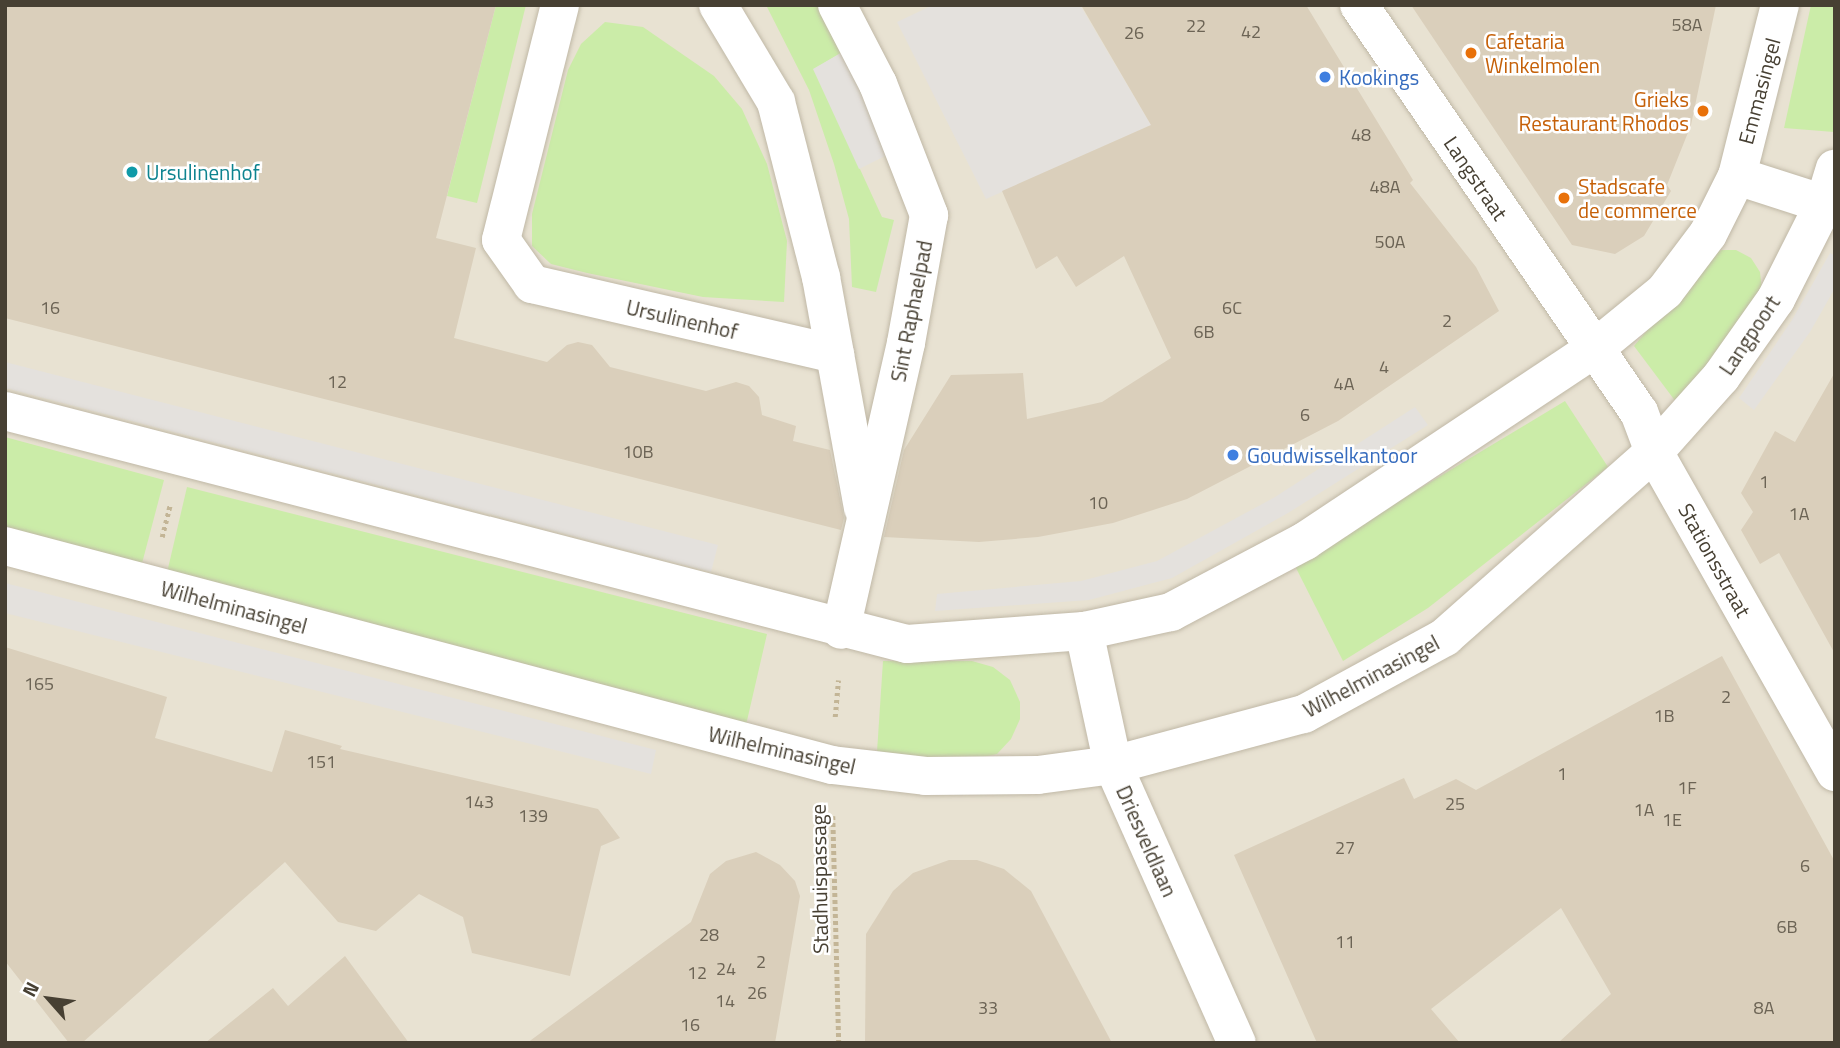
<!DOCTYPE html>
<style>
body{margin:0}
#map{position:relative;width:1840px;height:1048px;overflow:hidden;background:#f4f0e4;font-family:"Titillium Web",sans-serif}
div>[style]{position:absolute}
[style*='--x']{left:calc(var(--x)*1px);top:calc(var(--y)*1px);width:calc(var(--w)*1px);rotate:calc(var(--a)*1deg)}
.residential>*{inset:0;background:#e8e2d2}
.green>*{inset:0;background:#cbeca8}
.parking>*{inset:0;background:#e4e1dd}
.building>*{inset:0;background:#dacfbb}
.path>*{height:4.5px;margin-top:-2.25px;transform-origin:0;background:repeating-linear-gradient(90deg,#c3b596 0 3.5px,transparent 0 7px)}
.roads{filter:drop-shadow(0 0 2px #c0b8a6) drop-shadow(0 0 2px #c0b8a6)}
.minor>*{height:38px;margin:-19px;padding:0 19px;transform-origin:19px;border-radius:19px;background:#fff}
.dots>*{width:19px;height:19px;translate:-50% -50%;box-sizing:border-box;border:4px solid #fff;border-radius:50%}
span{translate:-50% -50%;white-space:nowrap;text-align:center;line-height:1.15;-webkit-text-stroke:5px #fff;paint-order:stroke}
.number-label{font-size:18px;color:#6c6455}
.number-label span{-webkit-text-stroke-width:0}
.food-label{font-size:21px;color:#c56008}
.left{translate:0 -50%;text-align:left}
.right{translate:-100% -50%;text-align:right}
.shop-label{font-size:21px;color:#366cbe}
.street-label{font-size:21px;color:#474033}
.culture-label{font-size:21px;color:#0d838f}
.frame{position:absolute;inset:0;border:7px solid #474033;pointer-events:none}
.north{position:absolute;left:14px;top:964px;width:70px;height:70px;-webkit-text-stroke:5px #fff;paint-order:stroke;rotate:298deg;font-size:19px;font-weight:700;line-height:28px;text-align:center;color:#474033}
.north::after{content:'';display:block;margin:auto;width:24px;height:32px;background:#474033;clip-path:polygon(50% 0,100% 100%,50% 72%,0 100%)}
</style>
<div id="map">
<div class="residential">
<i style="clip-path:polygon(5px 5px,1835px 5px,1835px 1043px,5px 1043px)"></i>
</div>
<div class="green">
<i style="clip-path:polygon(496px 5px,526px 5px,477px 203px,447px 196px)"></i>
<i style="clip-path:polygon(766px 5px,823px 5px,846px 50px,814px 69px,882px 217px,894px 220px,876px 292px,852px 287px,849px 219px,834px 164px,809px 90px)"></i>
<i style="clip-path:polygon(1811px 5px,1835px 5px,1834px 132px,1784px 128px)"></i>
<i style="clip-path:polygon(605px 22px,643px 27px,714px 76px,742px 109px,767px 164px,787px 241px,784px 302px,703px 297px,587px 273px,551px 264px,532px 246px,532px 214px,568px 70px,581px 44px)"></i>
<i style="clip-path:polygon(1721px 250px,1736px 250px,1751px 258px,1760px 272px,1762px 291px,1715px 359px,1676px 402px,1634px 346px,1708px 258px)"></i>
<i style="clip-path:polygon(1565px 401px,1608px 467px,1428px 608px,1343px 661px,1294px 564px)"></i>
<i style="clip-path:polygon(5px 437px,164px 480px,140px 571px,5px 534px)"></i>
<i style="clip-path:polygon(187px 487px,767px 634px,746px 725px,166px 577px)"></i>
<i style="clip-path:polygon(883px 661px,972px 661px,993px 667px,1010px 680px,1020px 702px,1020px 719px,1011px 739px,997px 754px,979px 758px,917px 759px,877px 752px)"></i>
</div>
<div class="parking">
<i style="clip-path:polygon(933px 5px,1080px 5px,1151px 125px,986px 199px,897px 22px)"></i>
<i style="clip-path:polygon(846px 50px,897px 150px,859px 169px,813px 69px)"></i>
<i style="clip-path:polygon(1830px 253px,1835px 256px,1835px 288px,1810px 332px,1754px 410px,1739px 398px,1792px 320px)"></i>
<i style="clip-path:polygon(5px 362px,718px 545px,711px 572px,5px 388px)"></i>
<i style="clip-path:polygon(1415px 407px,1428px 425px,1288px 513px,1172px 578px,1089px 600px,935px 611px,937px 594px,1081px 581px,1157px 561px,1275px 497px)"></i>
<i style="clip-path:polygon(5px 583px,656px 750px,651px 774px,5px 613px)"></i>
</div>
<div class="building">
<i style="clip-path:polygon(5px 5px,496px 5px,436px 238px,476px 248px,454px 338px,547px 362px,567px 345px,578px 342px,592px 345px,610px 367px,706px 391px,736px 382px,749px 386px,759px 397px,762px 415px,796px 426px,793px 441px,830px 450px,844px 518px,841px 530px,5px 318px)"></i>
<i style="clip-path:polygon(1081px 5px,1306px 5px,1413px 180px,1410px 183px,1476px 267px,1499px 311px,1338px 421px,1187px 499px,1113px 523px,1038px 537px,979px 542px,884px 537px,904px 450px,951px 375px,1023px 373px,1027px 419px,1102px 402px,1171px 358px,1124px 256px,1076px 287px,1057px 256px,1036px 269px,1002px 191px,1151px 125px)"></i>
<i style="clip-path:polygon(1411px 5px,1716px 5px,1691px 125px,1667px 185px,1671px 191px,1644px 236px,1615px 254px,1572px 245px)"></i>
<i style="clip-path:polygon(1835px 372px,1835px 654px,1779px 553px,1760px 564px,1741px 530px,1753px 512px,1741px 493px,1775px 431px,1795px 442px)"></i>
<i style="clip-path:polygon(5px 647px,167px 697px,155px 738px,272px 772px,285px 730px,342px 746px,340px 749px,598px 809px,620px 838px,601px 846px,570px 976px,472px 953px,463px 917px,419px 894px,376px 931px,338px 922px,285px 862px,82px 1043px,69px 1043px,5px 961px)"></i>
<i style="clip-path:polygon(1722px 656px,1835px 862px,1835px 1043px,1558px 1043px,1611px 994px,1561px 908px,1431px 1009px,1460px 1043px,1317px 1043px,1234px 855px,1404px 778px,1414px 799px,1456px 779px,1476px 790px)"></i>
<i style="clip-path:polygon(756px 852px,780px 865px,795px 881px,800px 896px,775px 1043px,527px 1043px,691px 922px,710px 874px,726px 861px)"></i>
<i style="clip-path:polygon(949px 860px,977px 860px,1004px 869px,1031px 891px,1112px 1043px,865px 1043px,866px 934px,893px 891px,913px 873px)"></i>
<i style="clip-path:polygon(345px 956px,409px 1043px,205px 1043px,273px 988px,288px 1006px)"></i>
</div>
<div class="path">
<i style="--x:162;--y:537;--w:34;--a:-76"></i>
<i style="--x:835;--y:717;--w:37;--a:-85"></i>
<i style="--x:833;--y:816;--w:227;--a:88.5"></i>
</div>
<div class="roads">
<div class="minor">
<i style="--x:560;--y:5;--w:242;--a:104.1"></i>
<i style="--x:501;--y:240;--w:54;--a:54.8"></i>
<i style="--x:532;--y:284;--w:311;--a:13"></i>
<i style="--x:718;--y:5;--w:113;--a:59.1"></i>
<i style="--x:776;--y:102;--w:181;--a:75.6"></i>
<i style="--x:821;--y:277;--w:235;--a:79.7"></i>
<i style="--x:837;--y:5;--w:89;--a:62.6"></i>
<i style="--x:878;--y:84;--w:141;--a:68.7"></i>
<i style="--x:929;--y:215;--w:130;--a:100.2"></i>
<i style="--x:906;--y:343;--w:294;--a:102.8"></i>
<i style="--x:1359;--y:5;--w:494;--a:55.5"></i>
<i style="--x:1639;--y:412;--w:43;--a:69.4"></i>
<i style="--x:1654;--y:452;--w:368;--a:60.5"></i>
<i style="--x:1737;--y:176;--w:91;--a:17.8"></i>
<i style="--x:1824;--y:204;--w:11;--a:-15"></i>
<i style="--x:5;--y:411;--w:932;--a:14.48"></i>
<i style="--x:907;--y:644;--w:177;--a:-4.2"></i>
<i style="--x:1084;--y:631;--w:89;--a:-12.3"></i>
<i style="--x:1171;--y:612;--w:152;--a:-27.9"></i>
<i style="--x:1305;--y:541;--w:346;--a:-33.6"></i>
<i style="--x:1593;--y:350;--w:93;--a:-39.3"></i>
<i style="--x:1665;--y:291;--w:71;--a:-53"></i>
<i style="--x:1708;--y:234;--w:65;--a:-63.4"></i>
<i style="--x:1737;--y:176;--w:176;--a:-75.9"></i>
<i style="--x:5;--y:546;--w:856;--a:14.83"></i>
<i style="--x:832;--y:765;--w:94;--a:6.7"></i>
<i style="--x:925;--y:776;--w:113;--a:-0.5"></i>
<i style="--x:1038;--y:775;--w:76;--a:-7.6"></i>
<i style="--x:1113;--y:765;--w:198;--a:-15"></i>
<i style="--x:1304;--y:714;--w:161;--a:-28.6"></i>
<i style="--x:1445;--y:637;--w:279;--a:-41.5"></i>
<i style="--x:1654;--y:452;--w:101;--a:-48.2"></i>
<i style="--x:1721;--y:377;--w:95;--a:-54.8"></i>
<i style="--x:1776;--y:299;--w:106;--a:-63.2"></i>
<i style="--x:1824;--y:204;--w:37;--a:-73"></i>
<i style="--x:1084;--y:631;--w:137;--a:77.8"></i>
<i style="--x:1113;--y:765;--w:304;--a:66"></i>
</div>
</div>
<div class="dots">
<i style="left:1471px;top:53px;background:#e8710a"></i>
<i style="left:1325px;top:77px;background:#3f7fe0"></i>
<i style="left:1703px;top:111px;background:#e8710a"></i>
<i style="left:132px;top:172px;background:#0f9aa8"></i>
<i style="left:1564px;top:198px;background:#e8710a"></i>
<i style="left:1233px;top:455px;background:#3f7fe0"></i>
</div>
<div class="number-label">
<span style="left:1687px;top:25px">58A</span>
<span style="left:1196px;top:26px">22</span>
<span style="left:1251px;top:32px">42</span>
<span style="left:1134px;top:33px">26</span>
<span style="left:1361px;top:135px">48</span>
<span style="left:1385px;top:187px">48A</span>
<span style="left:1390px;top:242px">50A</span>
<span style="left:50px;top:308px">16</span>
<span style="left:1232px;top:308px">6C</span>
<span style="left:1447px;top:321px">2</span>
<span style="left:1204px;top:332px">6B</span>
<span style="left:1384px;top:367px">4</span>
<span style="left:337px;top:382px">12</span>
<span style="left:1344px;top:384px">4A</span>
<span style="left:1305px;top:415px">6</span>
<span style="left:638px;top:452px">10B</span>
<span style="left:1764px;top:482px">1</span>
<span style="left:1098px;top:503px">10</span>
<span style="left:1799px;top:514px">1A</span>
<span style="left:39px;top:684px">165</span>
<span style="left:1726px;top:697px">2</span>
<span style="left:1664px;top:716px">1B</span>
<span style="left:321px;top:762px">151</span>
<span style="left:1562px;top:774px">1</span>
<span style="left:1687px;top:788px">1F</span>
<span style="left:479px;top:802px">143</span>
<span style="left:1455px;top:804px">25</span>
<span style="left:1644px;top:810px">1A</span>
<span style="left:533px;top:816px">139</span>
<span style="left:1672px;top:820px">1E</span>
<span style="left:1345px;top:848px">27</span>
<span style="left:1805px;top:866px">6</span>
<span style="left:1787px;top:927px">6B</span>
<span style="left:709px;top:935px">28</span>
<span style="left:1345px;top:942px">11</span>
<span style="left:761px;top:962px">2</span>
<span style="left:726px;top:969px">24</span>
<span style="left:697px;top:973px">12</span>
<span style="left:757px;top:993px">26</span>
<span style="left:725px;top:1001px">14</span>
<span style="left:988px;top:1008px">33</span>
<span style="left:1764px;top:1008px">8A</span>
<span style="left:690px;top:1025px">16</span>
</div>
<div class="food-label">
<span class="left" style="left:1485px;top:53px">Cafetaria<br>Winkelmolen</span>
<span class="right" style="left:1689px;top:111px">Grieks<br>Restaurant Rhodos</span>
<span class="left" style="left:1578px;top:198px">Stadscafe<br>de commerce</span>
</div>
<div class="shop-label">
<span class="left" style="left:1339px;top:77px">Kookings</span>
<span class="left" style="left:1247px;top:455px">Goudwisselkantoor</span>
</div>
<div class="street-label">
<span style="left:1759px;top:91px;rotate:-75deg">Emmasingel</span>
<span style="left:1476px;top:178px;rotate:56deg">Langstraat</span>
<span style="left:911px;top:311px;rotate:-79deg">Sint Raphaelpad</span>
<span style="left:682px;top:319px;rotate:13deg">Ursulinenhof</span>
<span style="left:1749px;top:335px;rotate:-56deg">Langpoort</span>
<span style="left:1715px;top:560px;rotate:61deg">Stationsstraat</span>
<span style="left:234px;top:607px;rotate:15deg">Wilhelminasingel</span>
<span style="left:1371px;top:676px;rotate:-28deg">Wilhelminasingel</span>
<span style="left:782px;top:750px;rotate:13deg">Wilhelminasingel</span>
<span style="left:1147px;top:841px;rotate:66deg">Driesveldlaan</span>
<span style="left:819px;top:879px;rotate:-91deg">Stadhuispassage</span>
</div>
<div class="culture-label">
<span class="left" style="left:146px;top:172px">Ursulinenhof</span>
</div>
<div class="frame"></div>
<div class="north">N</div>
</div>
